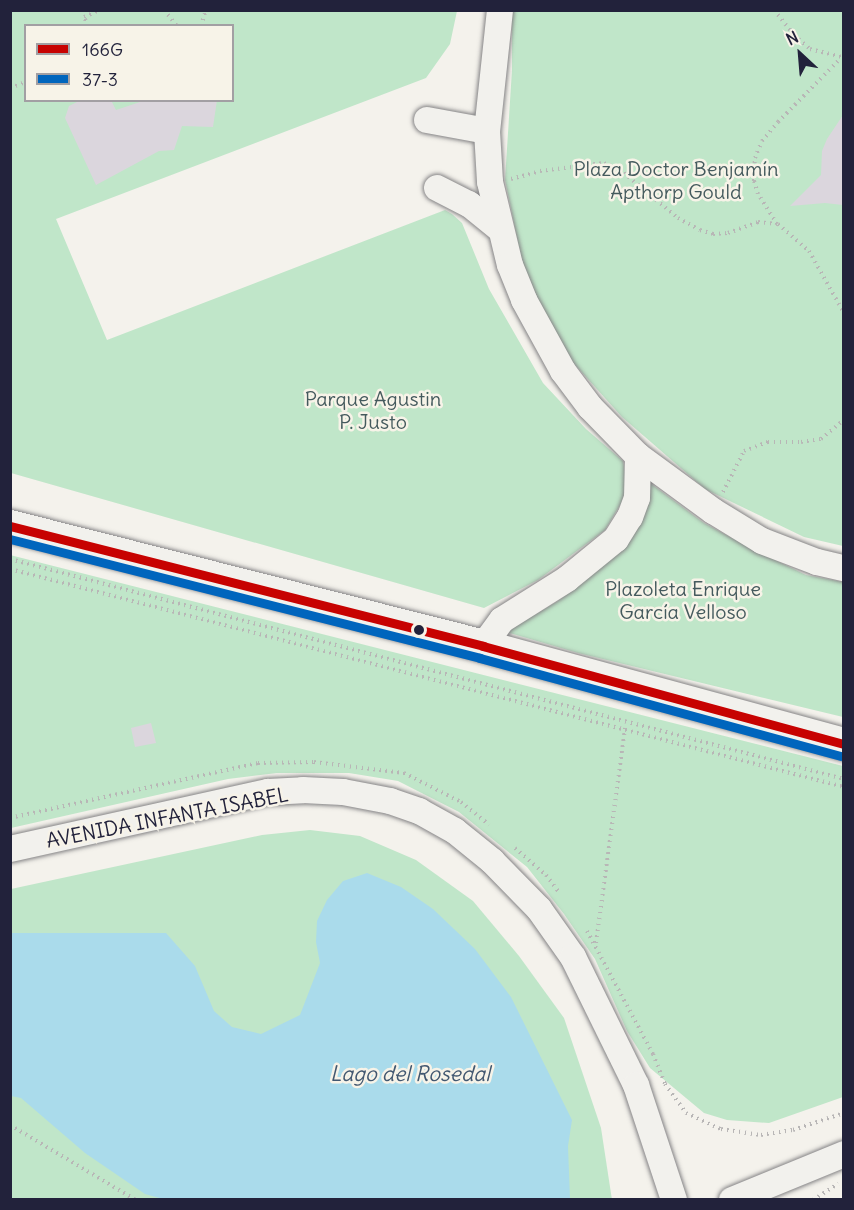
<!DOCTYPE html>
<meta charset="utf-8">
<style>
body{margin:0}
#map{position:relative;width:854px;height:1210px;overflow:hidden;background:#f4f2ec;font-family:Delius,sans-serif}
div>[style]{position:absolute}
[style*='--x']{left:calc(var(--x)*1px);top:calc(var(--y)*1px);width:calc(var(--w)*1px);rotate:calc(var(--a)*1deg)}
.green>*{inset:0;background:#c0e6c9}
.water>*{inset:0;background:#aadbeb}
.building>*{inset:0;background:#dbd6dd}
.path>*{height:4px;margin-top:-2px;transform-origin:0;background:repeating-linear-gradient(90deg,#b8b6b6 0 1.5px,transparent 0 6px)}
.roads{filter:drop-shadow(0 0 2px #858486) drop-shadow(0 0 2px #858486)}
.minor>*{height:26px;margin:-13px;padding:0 13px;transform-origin:13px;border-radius:13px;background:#f2f1ed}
.major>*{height:32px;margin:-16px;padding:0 16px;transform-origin:16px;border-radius:16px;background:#f2f1ed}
.bus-1>*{height:9px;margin:-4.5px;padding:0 4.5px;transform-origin:4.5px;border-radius:4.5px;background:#c70201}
.bus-2>*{height:9px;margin:-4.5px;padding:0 4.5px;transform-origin:4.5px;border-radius:4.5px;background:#0065bd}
.dots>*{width:16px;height:16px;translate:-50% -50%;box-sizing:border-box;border:3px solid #f7f3e8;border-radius:50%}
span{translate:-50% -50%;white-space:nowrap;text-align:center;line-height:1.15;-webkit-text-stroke:5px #f7f3e8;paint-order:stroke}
.park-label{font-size:20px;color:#445a5d}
.street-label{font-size:20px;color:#22223b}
.water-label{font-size:21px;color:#415770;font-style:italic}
.frame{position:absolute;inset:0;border:12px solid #22223b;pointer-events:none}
.legend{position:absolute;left:24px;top:24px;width:210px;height:78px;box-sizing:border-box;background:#f7f3e8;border:2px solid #a29fa3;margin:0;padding:8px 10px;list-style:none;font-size:18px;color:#22223b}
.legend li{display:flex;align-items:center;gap:12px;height:30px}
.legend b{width:30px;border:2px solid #a29fa3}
.north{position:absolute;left:770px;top:24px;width:60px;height:60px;-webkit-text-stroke:4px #f7f3e8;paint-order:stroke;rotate:334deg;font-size:16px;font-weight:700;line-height:24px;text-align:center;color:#22223b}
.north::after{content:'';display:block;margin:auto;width:21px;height:27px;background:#22223b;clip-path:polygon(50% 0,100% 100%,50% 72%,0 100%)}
</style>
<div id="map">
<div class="green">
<i style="clip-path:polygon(evenodd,10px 11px,457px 11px,450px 44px,426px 78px,56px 219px,107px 340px,445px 210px,452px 214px,462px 223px,489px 289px,543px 383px,586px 429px,623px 461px,626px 478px,623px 500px,605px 530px,538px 580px,484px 608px,11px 473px,10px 11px,26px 26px,232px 26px,232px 100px,26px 100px,26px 26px)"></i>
<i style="clip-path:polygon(512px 11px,843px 11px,843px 546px,804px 537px,705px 489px,622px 417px,569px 358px,544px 316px,524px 271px,505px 180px,512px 70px)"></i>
<i style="clip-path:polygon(650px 483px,704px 523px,752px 549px,806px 575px,843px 582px,843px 717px,578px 653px,506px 632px,558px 601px,623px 550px,644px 516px)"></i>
<i style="clip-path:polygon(10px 555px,843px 766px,843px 1097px,769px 1123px,727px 1120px,704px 1113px,650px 1068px,627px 1031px,595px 959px,564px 914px,527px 867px,459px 812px,398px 781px,349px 773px,277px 773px,228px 779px,11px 828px)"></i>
<i style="clip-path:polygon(310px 830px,360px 836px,416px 860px,473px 901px,519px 956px,564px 1018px,601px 1128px,612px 1200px,11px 1200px,11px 889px,262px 835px)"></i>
</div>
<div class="water">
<i style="clip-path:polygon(367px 873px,401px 887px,433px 909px,475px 949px,511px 997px,572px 1120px,568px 1146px,570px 1199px,163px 1199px,145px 1194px,85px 1153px,21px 1098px,11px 1096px,11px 933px,166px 933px,195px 966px,214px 1011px,232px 1027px,261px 1034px,300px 1015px,320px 963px,316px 942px,317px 921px,327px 900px,343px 881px)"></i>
</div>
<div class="building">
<i style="clip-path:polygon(81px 100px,111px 100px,116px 110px,146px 100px,217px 100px,213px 127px,182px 126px,174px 150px,159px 151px,96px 185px,65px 118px,69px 106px)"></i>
<i style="clip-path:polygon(843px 115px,843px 205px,825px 203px,790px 206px,821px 175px,822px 151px,827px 139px)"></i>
<i style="clip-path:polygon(151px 723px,156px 743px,135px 747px,131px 728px)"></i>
</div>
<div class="path">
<i style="--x:164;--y:10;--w:21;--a:51"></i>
<i style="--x:774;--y:10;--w:32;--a:51"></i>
<i style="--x:794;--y:35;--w:21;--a:41"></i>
<i style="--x:810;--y:49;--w:34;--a:14"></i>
<i style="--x:88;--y:26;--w:10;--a:-114"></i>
<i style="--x:84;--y:17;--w:17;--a:-24"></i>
<i style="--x:201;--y:26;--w:17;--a:-73"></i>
<i style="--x:10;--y:88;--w:17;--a:-21"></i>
<i style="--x:511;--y:179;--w:30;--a:-15"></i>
<i style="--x:540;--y:171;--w:64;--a:-7.1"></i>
<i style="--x:604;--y:163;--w:16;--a:22"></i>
<i style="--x:619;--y:169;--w:77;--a:39.7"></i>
<i style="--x:678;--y:218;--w:25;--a:29"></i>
<i style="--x:700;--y:230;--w:14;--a:17"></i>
<i style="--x:713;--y:234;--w:15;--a:-4"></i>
<i style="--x:728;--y:233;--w:32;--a:-20"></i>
<i style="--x:758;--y:222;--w:20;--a:6"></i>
<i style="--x:778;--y:224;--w:41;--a:41.1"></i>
<i style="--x:809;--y:251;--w:71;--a:60.6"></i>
<i style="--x:777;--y:224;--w:36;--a:-122"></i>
<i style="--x:758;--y:194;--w:14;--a:-107"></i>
<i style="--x:754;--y:181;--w:23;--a:-88"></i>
<i style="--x:755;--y:158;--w:18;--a:-68"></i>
<i style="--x:762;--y:141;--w:25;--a:-50"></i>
<i style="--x:778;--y:122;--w:90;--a:-45.5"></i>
<i style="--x:723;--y:492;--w:46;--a:-62.9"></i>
<i style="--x:744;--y:451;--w:26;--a:-21"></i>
<i style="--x:768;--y:442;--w:33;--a:0"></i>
<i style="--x:801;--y:442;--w:20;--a:-9"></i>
<i style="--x:821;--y:439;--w:30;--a:-40"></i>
<i style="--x:10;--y:559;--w:863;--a:14.78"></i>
<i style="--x:10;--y:569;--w:862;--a:14.65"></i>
<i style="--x:10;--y:818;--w:254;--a:-12.5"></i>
<i style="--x:258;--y:763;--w:56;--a:-1"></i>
<i style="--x:314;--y:762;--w:91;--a:7"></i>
<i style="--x:404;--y:773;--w:64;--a:27"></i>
<i style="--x:461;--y:802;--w:36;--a:39"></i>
<i style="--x:515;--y:848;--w:41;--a:41.1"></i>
<i style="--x:546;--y:875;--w:20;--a:53"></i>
<i style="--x:587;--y:931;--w:140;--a:61.8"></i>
<i style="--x:653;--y:1054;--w:32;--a:68"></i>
<i style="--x:665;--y:1084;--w:36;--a:54"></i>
<i style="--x:686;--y:1113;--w:38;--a:25"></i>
<i style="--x:721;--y:1129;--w:40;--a:8.5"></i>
<i style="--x:761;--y:1135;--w:32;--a:-9"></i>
<i style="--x:793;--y:1130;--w:54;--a:-18.4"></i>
<i style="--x:596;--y:943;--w:217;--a:-82.3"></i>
<i style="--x:10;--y:1125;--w:147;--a:30.8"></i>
<i style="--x:813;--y:1200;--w:30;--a:-33"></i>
</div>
<div class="roads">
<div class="minor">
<i style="--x:500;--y:10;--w:122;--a:96.1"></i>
<i style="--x:487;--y:131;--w:51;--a:86.6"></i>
<i style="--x:490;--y:182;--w:85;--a:76.5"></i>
<i style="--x:510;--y:265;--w:38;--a:68"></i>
<i style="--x:524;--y:300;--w:81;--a:61.2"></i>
<i style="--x:563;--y:371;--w:45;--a:53.1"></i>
<i style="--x:590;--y:407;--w:69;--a:45.6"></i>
<i style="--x:638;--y:456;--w:93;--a:36.3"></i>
<i style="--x:713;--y:511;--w:57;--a:31.5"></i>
<i style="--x:762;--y:541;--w:59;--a:20.9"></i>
<i style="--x:817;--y:562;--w:28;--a:13"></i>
<i style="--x:427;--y:120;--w:61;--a:10.4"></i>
<i style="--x:437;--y:188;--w:36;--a:27"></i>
<i style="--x:469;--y:204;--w:38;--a:39"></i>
<i style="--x:483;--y:646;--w:32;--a:-54"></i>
<i style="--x:502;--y:620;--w:77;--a:-32.2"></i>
<i style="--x:567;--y:579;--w:63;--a:-39.2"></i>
<i style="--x:616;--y:539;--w:26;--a:-58"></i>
<i style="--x:630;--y:517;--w:20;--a:-70"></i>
<i style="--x:637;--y:498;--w:42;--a:-88.6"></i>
<i style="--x:10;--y:849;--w:264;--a:-12.5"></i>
<i style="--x:268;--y:792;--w:35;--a:-3"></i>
<i style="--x:303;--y:790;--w:40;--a:2.9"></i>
<i style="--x:343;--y:792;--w:48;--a:10.8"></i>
<i style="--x:390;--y:801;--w:31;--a:19"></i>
<i style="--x:419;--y:811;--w:41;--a:29.1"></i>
<i style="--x:455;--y:831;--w:48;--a:39"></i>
<i style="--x:492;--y:861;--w:67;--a:45.6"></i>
<i style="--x:539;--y:909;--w:59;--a:54.7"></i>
<i style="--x:573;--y:957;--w:143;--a:63.8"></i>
<i style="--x:636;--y:1085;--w:121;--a:71.7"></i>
<i style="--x:732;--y:1200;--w:121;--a:-22.3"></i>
</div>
<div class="major">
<i style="--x:10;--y:526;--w:488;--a:14.2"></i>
<i style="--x:483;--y:646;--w:374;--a:15.2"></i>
</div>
</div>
<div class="bus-1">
<i style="--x:10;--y:526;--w:488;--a:14.2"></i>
<i style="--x:483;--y:646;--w:374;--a:15.2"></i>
</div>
<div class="bus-2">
<i style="--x:10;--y:539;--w:485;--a:14.2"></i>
<i style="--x:480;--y:658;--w:374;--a:15.2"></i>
</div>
<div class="dots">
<i style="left:419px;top:630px;background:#22223b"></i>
</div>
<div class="park-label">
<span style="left:676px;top:180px">Plaza Doctor Benjamín<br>Apthorp Gould</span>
<span style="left:373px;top:410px">Parque Agustin<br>P. Justo</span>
<span style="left:683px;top:600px">Plazoleta Enrique<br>García Velloso</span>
</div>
<div class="street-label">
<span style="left:167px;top:817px;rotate:-11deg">AVENIDA INFANTA ISABEL</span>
</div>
<div class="water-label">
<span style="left:410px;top:1074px">Lago del Rosedal</span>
</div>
<div class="frame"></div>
<ul class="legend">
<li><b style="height:8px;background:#c70201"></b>166G</li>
<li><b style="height:8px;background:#0065bd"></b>37-3</li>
</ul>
<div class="north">N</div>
</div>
